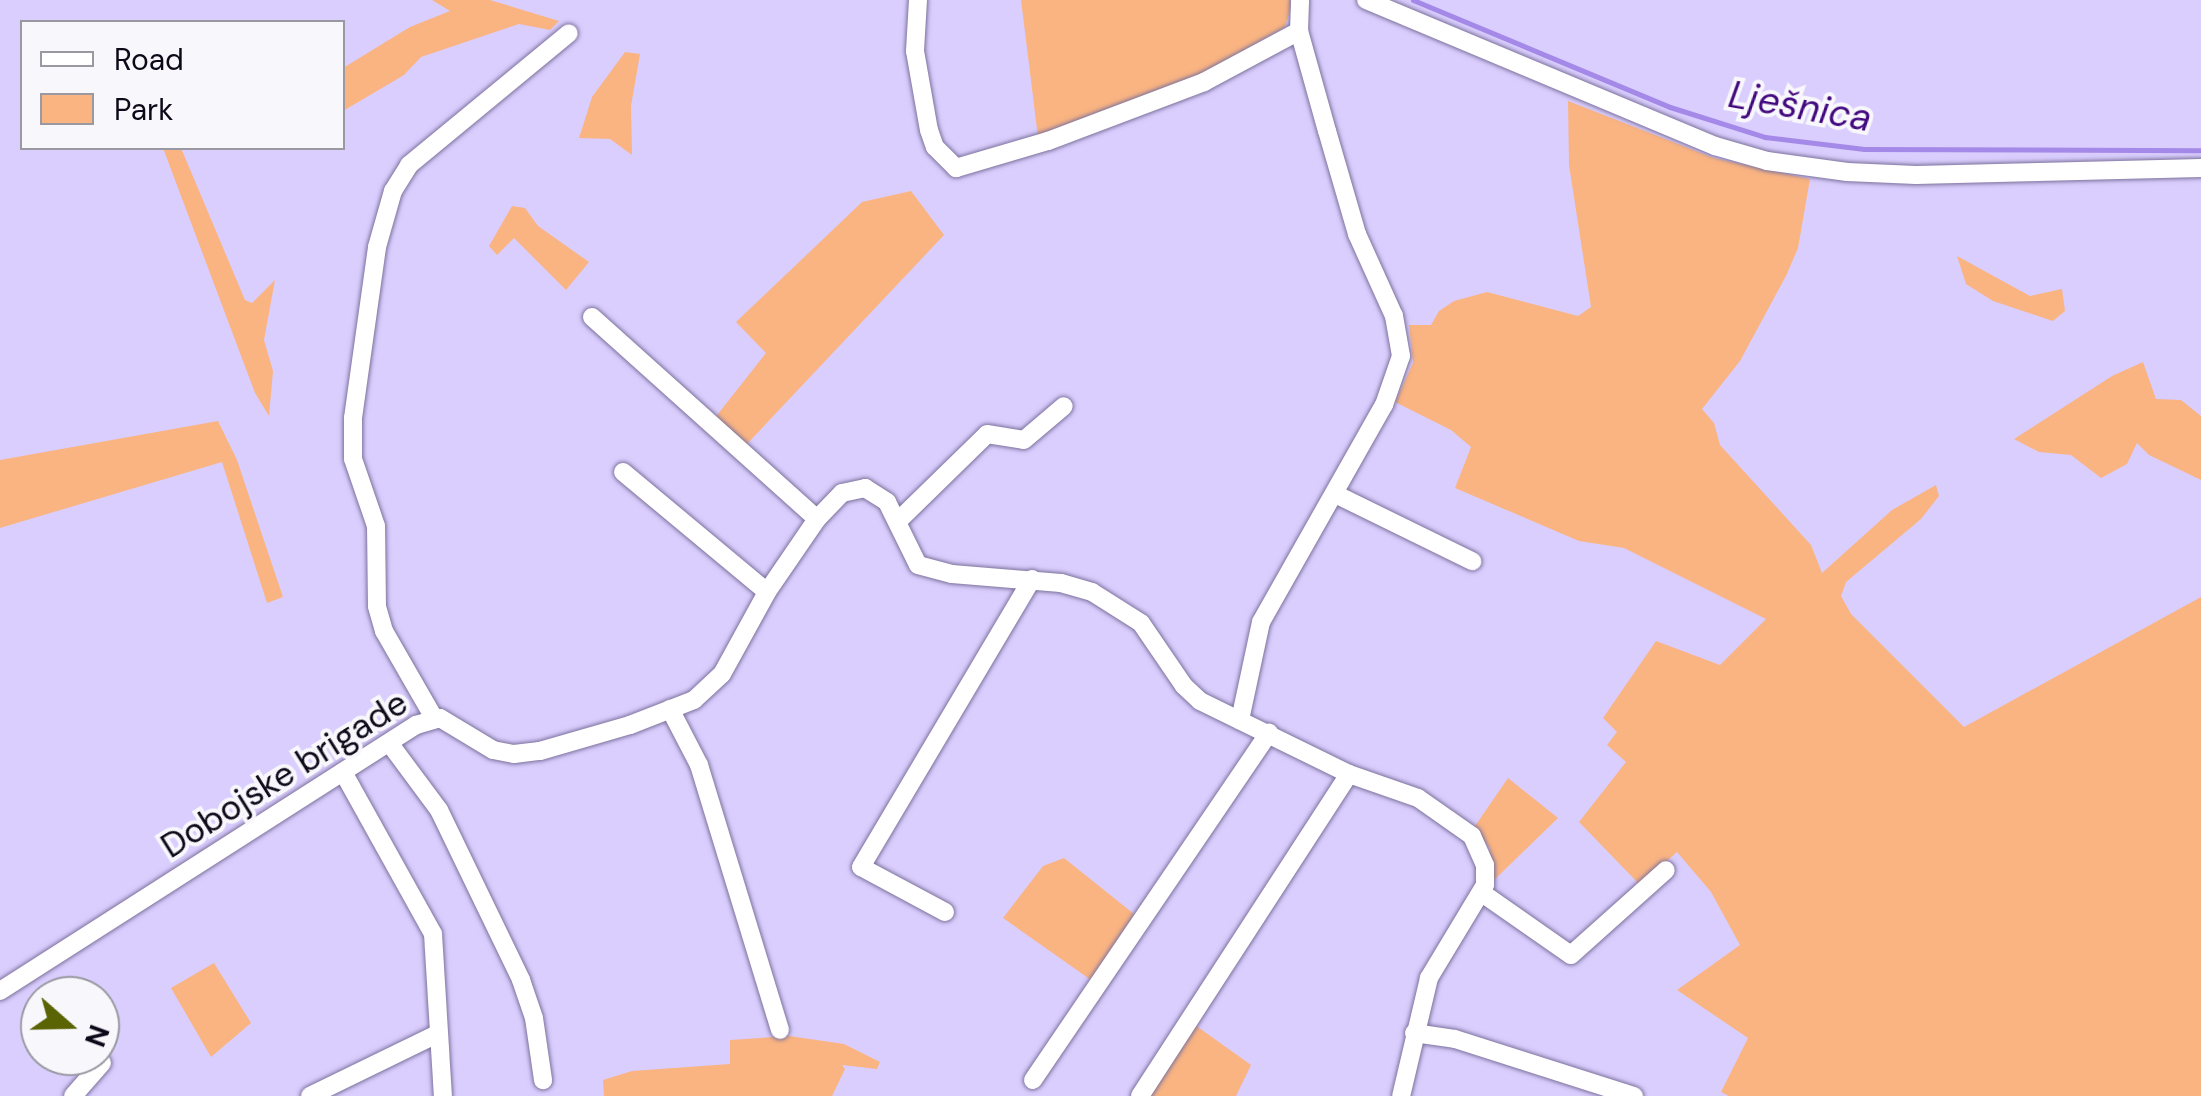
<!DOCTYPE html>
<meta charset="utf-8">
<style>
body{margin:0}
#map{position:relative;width:2201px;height:1096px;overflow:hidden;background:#dacefe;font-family:"DM Sans",sans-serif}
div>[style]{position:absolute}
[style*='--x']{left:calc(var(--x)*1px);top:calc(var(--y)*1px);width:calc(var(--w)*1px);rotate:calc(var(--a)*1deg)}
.green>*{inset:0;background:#fab482}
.stream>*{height:5px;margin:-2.5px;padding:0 2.5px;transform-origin:2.5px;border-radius:2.5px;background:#a589e8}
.roads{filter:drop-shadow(0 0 2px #7d729d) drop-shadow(0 0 2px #7d729d)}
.minor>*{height:18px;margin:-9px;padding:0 9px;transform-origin:9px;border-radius:9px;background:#fff}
span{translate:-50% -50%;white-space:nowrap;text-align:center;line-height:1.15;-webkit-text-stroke:8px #f8f7fc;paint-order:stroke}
.street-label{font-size:35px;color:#0d0918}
.water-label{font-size:38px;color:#42097f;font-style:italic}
.legend{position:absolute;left:20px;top:20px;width:325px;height:130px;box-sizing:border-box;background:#f8f7fc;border:2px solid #9a98a1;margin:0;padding:12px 18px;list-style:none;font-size:30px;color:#0d0918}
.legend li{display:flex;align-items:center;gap:20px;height:50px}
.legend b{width:50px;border:2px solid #9a98a1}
.north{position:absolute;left:20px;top:976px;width:100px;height:100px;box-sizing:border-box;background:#f8f7fc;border:2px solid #9a98a1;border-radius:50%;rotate:110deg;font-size:28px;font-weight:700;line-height:40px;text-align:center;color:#0d0918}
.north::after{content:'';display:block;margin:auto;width:35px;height:45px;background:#5a6404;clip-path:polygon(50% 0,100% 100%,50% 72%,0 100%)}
</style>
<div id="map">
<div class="green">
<i style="clip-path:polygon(432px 0,490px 0,559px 21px,550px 30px,519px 24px,421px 57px,404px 75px,343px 111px,343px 68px,410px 27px,450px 11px)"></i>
<i style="clip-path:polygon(1021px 0,1290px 0,1291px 7px,1285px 27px,1187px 82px,1038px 137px)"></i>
<i style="clip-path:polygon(625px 52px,640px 54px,631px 106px,632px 155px,610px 139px,579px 138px,592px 97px)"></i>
<i style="clip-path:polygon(1568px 101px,1714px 158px,1810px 179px,1798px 248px,1786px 276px,1740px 361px,1702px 409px,1714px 423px,1720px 445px,1811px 545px,1822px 573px,1892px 510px,1936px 485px,1939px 496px,1921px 519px,1846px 582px,1841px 596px,1851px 614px,1964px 727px,2201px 597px,2201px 1096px,1729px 1096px,1721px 1092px,1748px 1038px,1677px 990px,1740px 945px,1711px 892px,1677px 852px,1640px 885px,1579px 822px,1626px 762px,1607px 745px,1617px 732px,1603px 718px,1656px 641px,1720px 665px,1766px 619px,1624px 548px,1579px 541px,1455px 488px,1471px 447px,1451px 430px,1395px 402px,1413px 363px,1409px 325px,1431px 325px,1439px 311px,1454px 301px,1487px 292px,1578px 316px,1591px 307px,1569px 165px)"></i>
<i style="clip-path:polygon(163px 148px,181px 148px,245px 300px,252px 303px,275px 280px,264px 340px,273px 371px,269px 416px,255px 393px)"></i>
<i style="clip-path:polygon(911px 191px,944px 235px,747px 444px,714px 419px,766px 353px,736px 322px,862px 202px)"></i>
<i style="clip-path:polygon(512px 206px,525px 208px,538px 226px,589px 262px,566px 290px,514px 238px,497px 255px,489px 246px)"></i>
<i style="clip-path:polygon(1957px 256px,2030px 296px,2062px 289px,2065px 311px,2053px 321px,1993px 301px,1966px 284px)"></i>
<i style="clip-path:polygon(2143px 362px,2156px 399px,2181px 400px,2201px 416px,2201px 480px,2149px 455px,2137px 443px,2127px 464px,2101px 478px,2071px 455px,2039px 452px,2014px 439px,2112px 376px)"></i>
<i style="clip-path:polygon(218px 421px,237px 460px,283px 597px,267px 603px,222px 462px,0 528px,0 460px)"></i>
<i style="clip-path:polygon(1508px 778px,1558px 818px,1490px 884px,1490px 849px,1475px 826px)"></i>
<i style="clip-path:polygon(1064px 858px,1134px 914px,1091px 980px,1003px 918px,1043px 866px)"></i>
<i style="clip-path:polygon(214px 963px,251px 1023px,211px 1057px,171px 988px)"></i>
<i style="clip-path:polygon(1195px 1025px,1251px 1065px,1236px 1096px,1150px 1096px)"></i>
<i style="clip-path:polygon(789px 1036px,844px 1044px,880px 1062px,877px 1069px,842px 1065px,845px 1069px,832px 1096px,604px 1096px,603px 1080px,632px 1071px,730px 1064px,730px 1040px)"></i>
</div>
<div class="stream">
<i style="--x:1413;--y:0;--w:278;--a:22.6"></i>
<i style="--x:1670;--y:107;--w:100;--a:17.5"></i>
<i style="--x:1765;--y:137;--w:100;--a:6.9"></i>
<i style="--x:1864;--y:149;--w:337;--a:0.2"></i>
</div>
<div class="roads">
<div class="minor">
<i style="--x:918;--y:0;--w:51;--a:93.4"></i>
<i style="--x:915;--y:51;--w:80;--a:80"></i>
<i style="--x:929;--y:130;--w:18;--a:71"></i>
<i style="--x:935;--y:147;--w:30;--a:45"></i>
<i style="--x:956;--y:168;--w:96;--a:-16.4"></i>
<i style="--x:1048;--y:141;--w:167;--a:-20.7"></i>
<i style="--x:1204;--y:82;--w:108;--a:-28.2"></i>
<i style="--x:1366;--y:0;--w:378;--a:22.7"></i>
<i style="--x:1715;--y:146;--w:54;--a:16.1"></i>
<i style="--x:1767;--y:161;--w:81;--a:7.8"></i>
<i style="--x:1847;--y:172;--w:69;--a:2.5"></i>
<i style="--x:1916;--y:175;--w:285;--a:-1.4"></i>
<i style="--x:592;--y:317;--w:302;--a:41.9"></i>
<i style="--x:623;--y:472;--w:187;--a:39.8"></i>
<i style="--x:1335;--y:494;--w:153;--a:26.1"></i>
<i style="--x:898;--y:521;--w:124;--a:-44.3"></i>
<i style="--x:987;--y:434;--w:37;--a:9"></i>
<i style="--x:1024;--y:440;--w:52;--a:-40.4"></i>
<i style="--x:670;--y:709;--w:63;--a:62.6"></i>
<i style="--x:699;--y:765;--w:277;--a:73"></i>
<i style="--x:434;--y:718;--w:100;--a:-119.9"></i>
<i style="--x:384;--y:631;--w:26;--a:-106"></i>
<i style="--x:377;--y:606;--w:80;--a:-90.7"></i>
<i style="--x:376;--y:526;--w:71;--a:-108.9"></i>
<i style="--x:353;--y:459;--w:41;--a:-90"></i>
<i style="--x:353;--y:418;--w:173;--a:-82"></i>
<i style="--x:377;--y:247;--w:58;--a:-74.1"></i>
<i style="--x:393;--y:191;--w:31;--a:-58"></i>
<i style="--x:409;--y:165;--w:207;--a:-39.5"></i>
<i style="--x:1240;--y:720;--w:100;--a:-77.9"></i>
<i style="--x:1261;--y:622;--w:249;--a:-60.5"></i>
<i style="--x:1384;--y:405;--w:52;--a:-70.9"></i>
<i style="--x:1401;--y:356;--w:41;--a:-99.9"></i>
<i style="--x:1394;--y:316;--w:90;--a:-114.3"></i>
<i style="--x:1357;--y:234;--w:107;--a:-106.2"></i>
<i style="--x:1327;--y:131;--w:104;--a:-105.6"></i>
<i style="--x:1299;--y:31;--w:31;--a:-88"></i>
<i style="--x:390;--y:744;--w:82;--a:53.4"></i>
<i style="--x:439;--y:810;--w:189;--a:64.2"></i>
<i style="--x:521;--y:980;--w:40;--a:71.1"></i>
<i style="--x:534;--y:1018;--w:63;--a:81.7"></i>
<i style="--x:343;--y:772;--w:185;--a:60.9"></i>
<i style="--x:433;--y:934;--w:162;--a:86.5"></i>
<i style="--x:1482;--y:893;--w:108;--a:34.9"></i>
<i style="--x:1571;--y:955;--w:127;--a:-41.8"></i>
<i style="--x:945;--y:912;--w:95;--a:-151.8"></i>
<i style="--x:861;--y:867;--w:335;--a:-59.3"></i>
<i style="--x:0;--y:991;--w:494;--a:-32.6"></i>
<i style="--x:416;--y:725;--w:25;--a:-16"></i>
<i style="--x:440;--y:718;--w:62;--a:31.1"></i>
<i style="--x:493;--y:750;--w:21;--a:11"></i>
<i style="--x:514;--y:754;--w:26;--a:-7"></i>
<i style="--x:540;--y:751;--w:94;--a:-16.1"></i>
<i style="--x:630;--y:725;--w:69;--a:-21.3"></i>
<i style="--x:694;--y:700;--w:38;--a:-43"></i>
<i style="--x:722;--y:674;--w:94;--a:-61.2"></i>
<i style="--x:767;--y:592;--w:88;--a:-55.6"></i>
<i style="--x:817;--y:519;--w:36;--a:-46"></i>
<i style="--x:842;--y:493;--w:24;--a:-12"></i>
<i style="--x:865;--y:488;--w:26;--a:32"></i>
<i style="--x:887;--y:502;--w:70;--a:63.8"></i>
<i style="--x:918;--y:565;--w:35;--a:15"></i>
<i style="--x:952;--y:574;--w:109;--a:4.7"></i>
<i style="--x:1061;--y:583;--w:32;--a:16"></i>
<i style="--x:1092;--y:592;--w:58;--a:32.3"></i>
<i style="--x:1141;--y:623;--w:76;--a:55.7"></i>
<i style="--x:1184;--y:686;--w:22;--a:43"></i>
<i style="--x:1200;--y:701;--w:166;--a:26.1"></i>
<i style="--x:1349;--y:774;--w:73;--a:19.2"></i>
<i style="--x:1418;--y:798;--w:66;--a:35.1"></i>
<i style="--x:1472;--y:836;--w:32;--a:66"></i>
<i style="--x:1485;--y:865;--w:20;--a:90"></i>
<i style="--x:1485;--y:885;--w:109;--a:121.1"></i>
<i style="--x:1429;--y:978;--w:121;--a:103.3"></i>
<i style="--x:1414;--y:1033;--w:41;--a:8.3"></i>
<i style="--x:1455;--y:1039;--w:188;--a:17.7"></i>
<i style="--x:1033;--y:1080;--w:420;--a:-55.8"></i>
<i style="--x:73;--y:1096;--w:44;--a:-48.7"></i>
<i style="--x:310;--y:1096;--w:141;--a:-26"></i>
<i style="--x:1140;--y:1096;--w:384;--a:-57"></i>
</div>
</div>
<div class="street-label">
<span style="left:284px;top:774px;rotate:-32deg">Dobojske brigade</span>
</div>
<div class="water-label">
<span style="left:1800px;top:107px;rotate:10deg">Lješnica</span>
</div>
<ul class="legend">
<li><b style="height:12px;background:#fff"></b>Road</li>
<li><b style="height:28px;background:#fab482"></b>Park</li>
</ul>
<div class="north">N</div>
</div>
